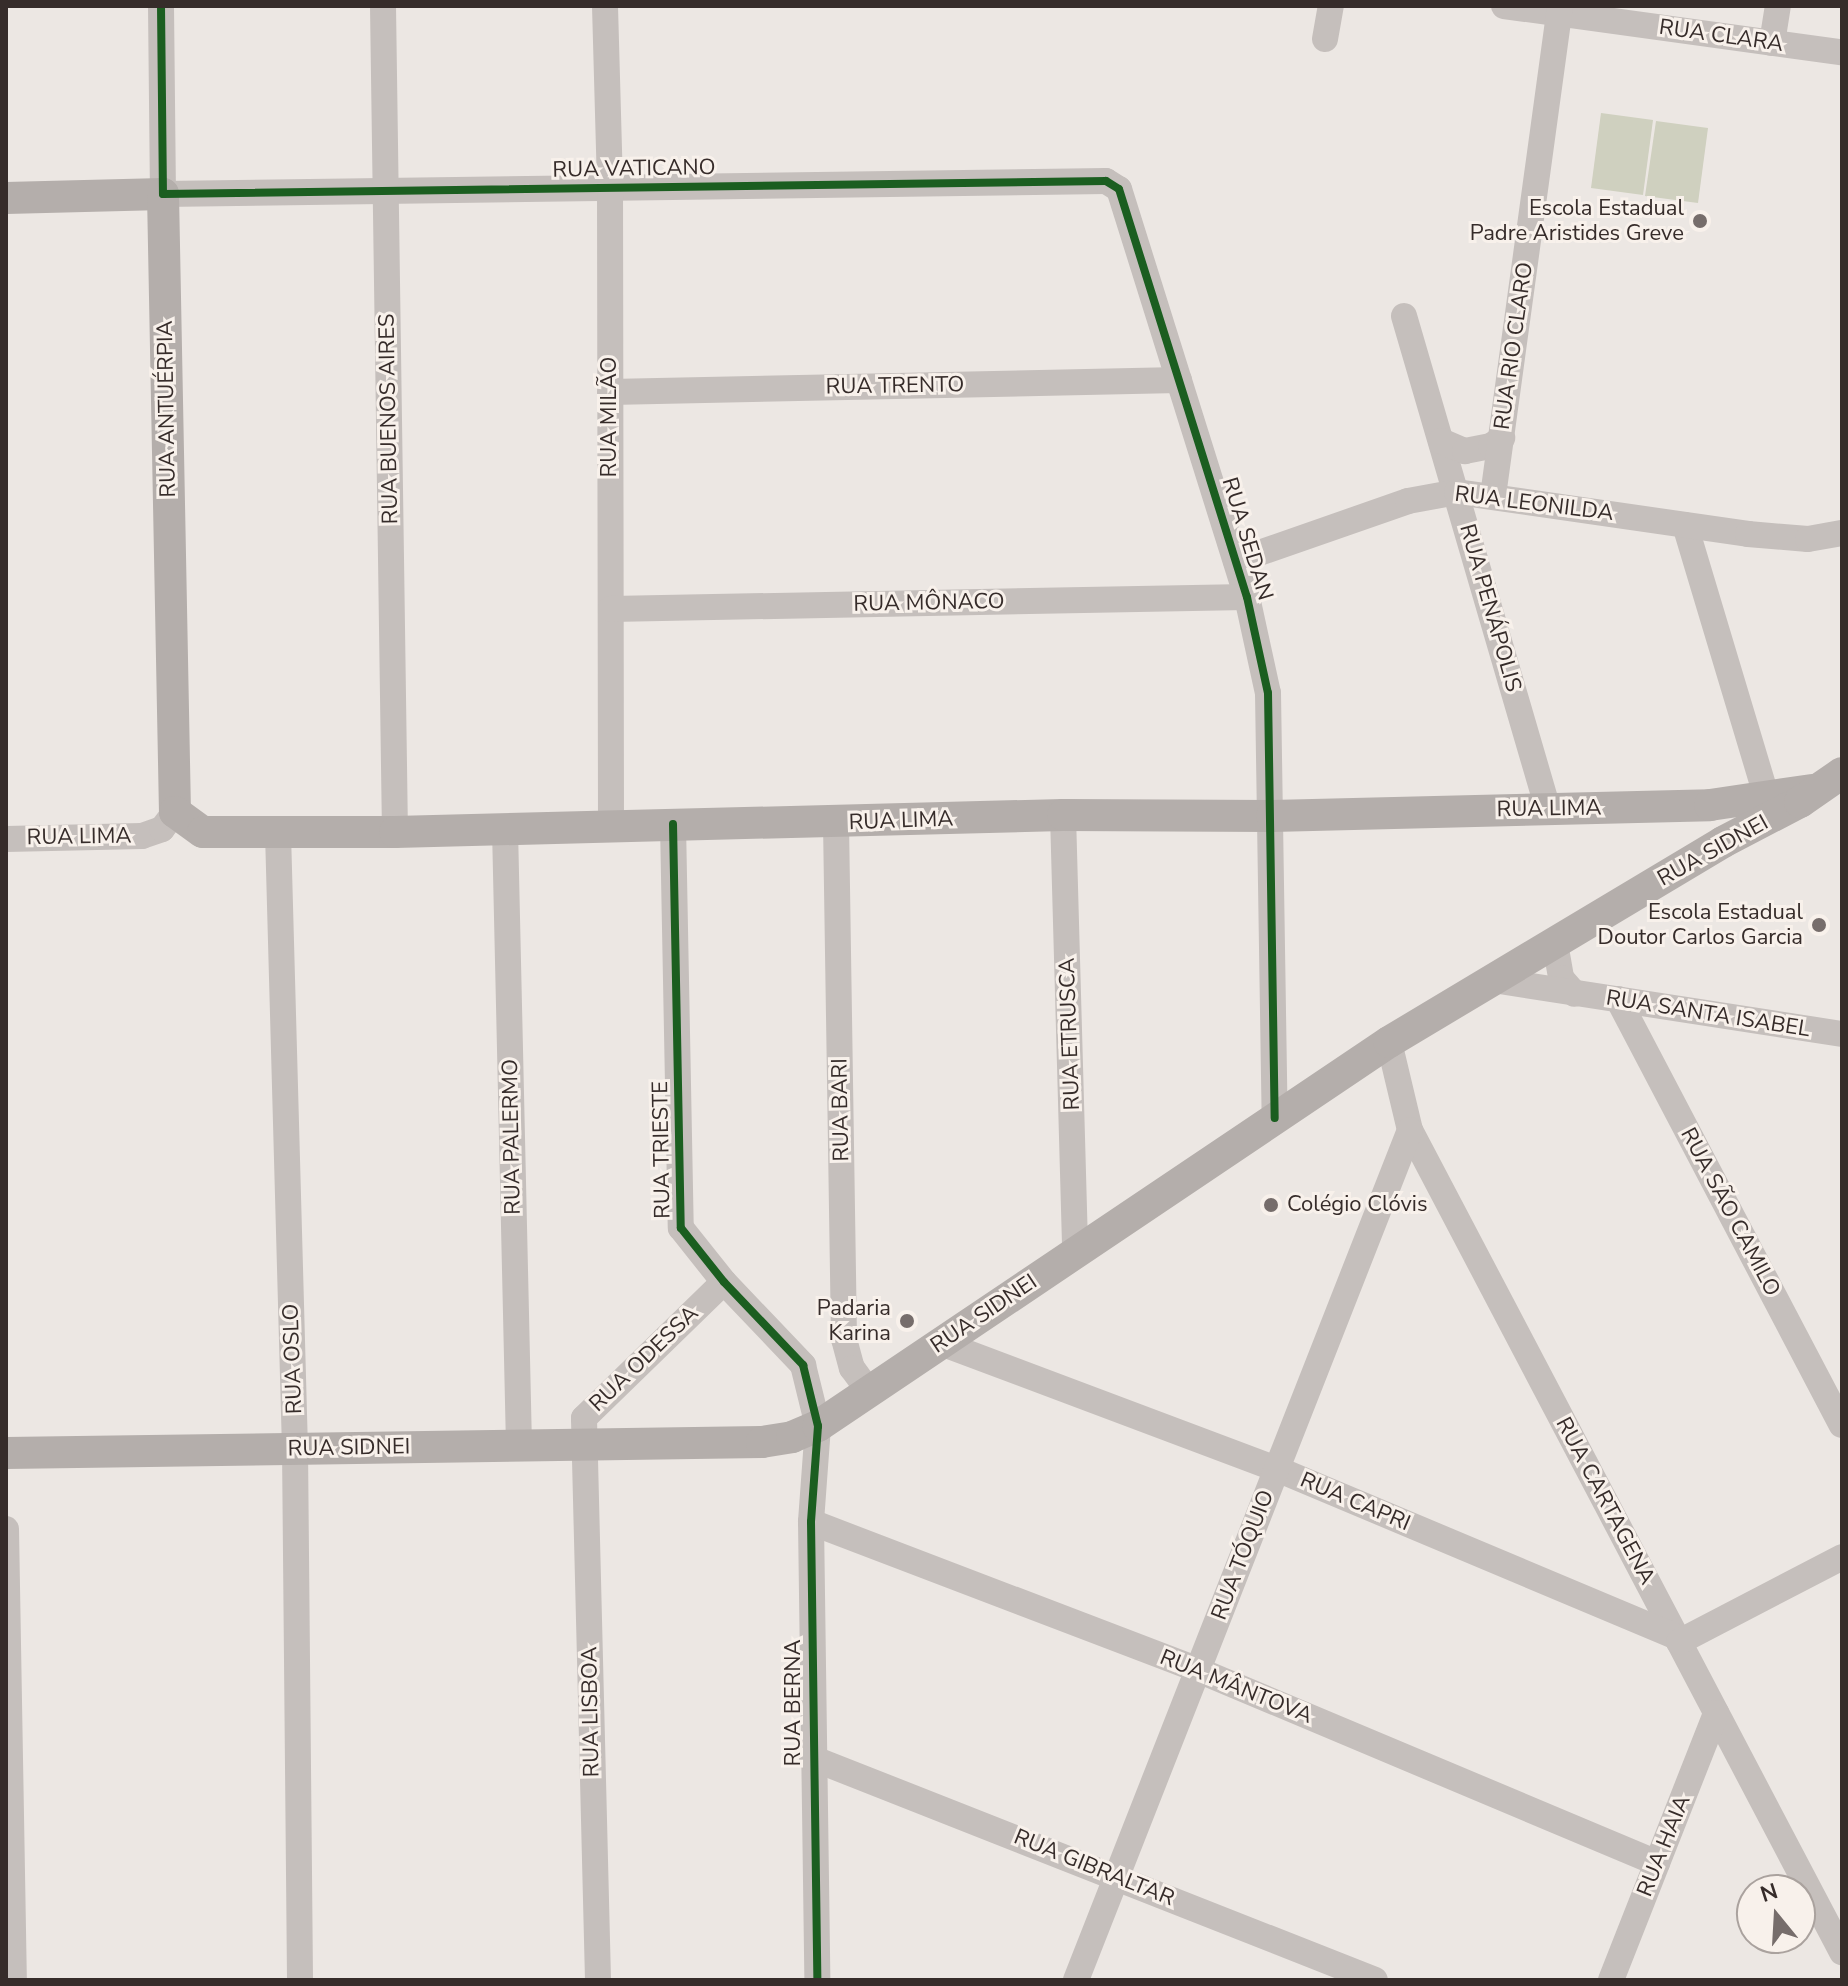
<!DOCTYPE html>
<meta charset="utf-8">
<style>
body{margin:0}
#map{position:relative;width:1848px;height:1986px;overflow:hidden;background:#ece7e3;font-family:"Nunito Sans",sans-serif}
div>[style]{position:absolute}
[style*='--x']{left:calc(var(--x)*1px);top:calc(var(--y)*1px);width:calc(var(--w)*1px);rotate:calc(var(--a)*1deg)}
.green>*{inset:0;background:#cfd0bf}
.minor>*{height:26px;margin:-13px;padding:0 13px;transform-origin:13px;border-radius:13px;background:#c5bfbc}
.major>*{height:32px;margin:-16px;padding:0 16px;transform-origin:16px;border-radius:16px;background:#b4aeab}
.cycleway>*{height:8px;margin:-4px;padding:0 4px;transform-origin:4px;border-radius:4px;background:#1b5e20}
.dots>*{width:22px;height:22px;translate:-50% -50%;box-sizing:border-box;border:4px solid #f8f1eb;border-radius:50%}
span{translate:-50% -50%;white-space:nowrap;text-align:center;line-height:1.15;-webkit-text-stroke:6px #f8f1eb;paint-order:stroke}
.street-label{font-size:22px;color:#362c2a}
.poi-label{font-size:22px;color:#362c2a}
.right{translate:-100% -50%;text-align:right}
.left{translate:0 -50%;text-align:left}
.frame{position:absolute;inset:0;border:8px solid #362c2a;pointer-events:none}
.north{position:absolute;left:1736px;top:1874px;width:80px;height:80px;box-sizing:border-box;background:#f8f1eb;border:2px solid #aaa29e;border-radius:50%;rotate:342deg;font-size:22px;font-weight:700;line-height:32px;text-align:center;color:#362c2a}
.north::after{content:'';display:block;margin:auto;width:28px;height:36px;background:#766d6b;clip-path:polygon(50% 0,100% 100%,50% 72%,0 100%)}
</style>
<div id="map">
<div class="green">
<i style="clip-path:polygon(1601px 113px,1653px 120px,1643px 195px,1591px 188px)"></i>
<i style="clip-path:polygon(1656px 121px,1708px 128px,1698px 203px,1645px 196px)"></i>
</div>
<div class="minor">
<i style="--x:161;--y:6;--w:188;--a:89.4"></i>
<i style="--x:163;--y:194;--w:943;--a:-0.79"></i>
<i style="--x:1106;--y:181;--w:15;--a:32"></i>
<i style="--x:1119;--y:189;--w:428;--a:72.6"></i>
<i style="--x:1247;--y:597;--w:98;--a:77.7"></i>
<i style="--x:1268;--y:693;--w:425;--a:89.1"></i>
<i style="--x:383;--y:6;--w:826;--a:89.17"></i>
<i style="--x:605;--y:6;--w:180;--a:88.4"></i>
<i style="--x:610;--y:186;--w:641;--a:89.91"></i>
<i style="--x:1504;--y:6;--w:341;--a:7.8"></i>
<i style="--x:1325;--y:39;--w:34;--a:-80"></i>
<i style="--x:1772;--y:43;--w:37;--a:-81"></i>
<i style="--x:1404;--y:316;--w:514;--a:73.72"></i>
<i style="--x:610;--y:392;--w:569;--a:-1.21"></i>
<i style="--x:1441;--y:441;--w:26;--a:23"></i>
<i style="--x:1465;--y:451;--w:26;--a:-11"></i>
<i style="--x:1491;--y:446;--w:14;--a:-36"></i>
<i style="--x:1493;--y:496;--w:495;--a:-82.2"></i>
<i style="--x:1685;--y:525;--w:285;--a:73.3"></i>
<i style="--x:1236;--y:561;--w:182;--a:-19.2"></i>
<i style="--x:1408;--y:501;--w:50;--a:-10.4"></i>
<i style="--x:1457;--y:492;--w:294;--a:8.2"></i>
<i style="--x:1748;--y:534;--w:60;--a:4.8"></i>
<i style="--x:1808;--y:539;--w:35;--a:-10"></i>
<i style="--x:611;--y:609;--w:636;--a:-1.08"></i>
<i style="--x:1063;--y:815;--w:438;--a:88.4"></i>
<i style="--x:836;--y:823;--w:516;--a:89.11"></i>
<i style="--x:844;--y:1339;--w:30;--a:75"></i>
<i style="--x:852;--y:1368;--w:29;--a:54"></i>
<i style="--x:673;--y:824;--w:404;--a:88.9"></i>
<i style="--x:681;--y:1228;--w:69;--a:51.5"></i>
<i style="--x:724;--y:1282;--w:115;--a:46.4"></i>
<i style="--x:803;--y:1365;--w:63;--a:76.2"></i>
<i style="--x:818;--y:1426;--w:96;--a:94.2"></i>
<i style="--x:811;--y:1522;--w:458;--a:89.2"></i>
<i style="--x:505;--y:829;--w:616;--a:88.7"></i>
<i style="--x:278;--y:833;--w:615;--a:88.42"></i>
<i style="--x:295;--y:1448;--w:532;--a:89.46"></i>
<i style="--x:6;--y:839;--w:136;--a:-1.3"></i>
<i style="--x:142;--y:836;--w:21;--a:-19"></i>
<i style="--x:162;--y:829;--w:21;--a:-53"></i>
<i style="--x:1555;--y:943;--w:36;--a:80"></i>
<i style="--x:1561;--y:978;--w:21;--a:49"></i>
<i style="--x:1493;--y:980;--w:353;--a:8.8"></i>
<i style="--x:1618;--y:999;--w:481;--a:62.3"></i>
<i style="--x:1389;--y:1042;--w:90;--a:76.6"></i>
<i style="--x:1410;--y:1130;--w:929;--a:62.28"></i>
<i style="--x:941;--y:1343;--w:359;--a:20.6"></i>
<i style="--x:1277;--y:1469;--w:433;--a:22.8"></i>
<i style="--x:811;--y:1522;--w:414;--a:20.9"></i>
<i style="--x:1198;--y:1670;--w:498;--a:22.8"></i>
<i style="--x:6;--y:1529;--w:451;--a:89"></i>
<i style="--x:1679;--y:1642;--w:184;--a:-27.5"></i>
<i style="--x:812;--y:1758;--w:605;--a:21.52"></i>
<i style="--x:598;--y:1980;--w:562;--a:-91.43"></i>
<i style="--x:584;--y:1418;--w:195;--a:-44.2"></i>
<i style="--x:1076;--y:1980;--w:913;--a:-68.55"></i>
<i style="--x:1611;--y:1980;--w:287;--a:-68.5"></i>
</div>
<div class="major">
<i style="--x:6;--y:198;--w:157;--a:-1.5"></i>
<i style="--x:163;--y:194;--w:618;--a:88.89"></i>
<i style="--x:175;--y:812;--w:34;--a:36"></i>
<i style="--x:203;--y:832;--w:192;--a:0"></i>
<i style="--x:395;--y:832;--w:668;--a:-1.46"></i>
<i style="--x:1063;--y:815;--w:209;--a:0.3"></i>
<i style="--x:1272;--y:816;--w:438;--a:-1.4"></i>
<i style="--x:1710;--y:805;--w:103;--a:-8.4"></i>
<i style="--x:6;--y:1453;--w:756;--a:-0.83"></i>
<i style="--x:762;--y:1442;--w:30;--a:-9"></i>
<i style="--x:792;--y:1437;--w:28;--a:-23"></i>
<i style="--x:818;--y:1426;--w:688;--a:-33.92"></i>
<i style="--x:1389;--y:1042;--w:389;--a:-30.9"></i>
<i style="--x:1723;--y:842;--w:87;--a:-27.5"></i>
<i style="--x:1800;--y:802;--w:51;--a:-34.6"></i>
</div>
<div class="cycleway">
<i style="--x:161;--y:6;--w:188;--a:89.4"></i>
<i style="--x:163;--y:194;--w:943;--a:-0.79"></i>
<i style="--x:1106;--y:181;--w:15;--a:32"></i>
<i style="--x:1119;--y:189;--w:428;--a:72.6"></i>
<i style="--x:1247;--y:597;--w:98;--a:77.7"></i>
<i style="--x:1268;--y:693;--w:425;--a:89.1"></i>
<i style="--x:673;--y:824;--w:404;--a:88.9"></i>
<i style="--x:681;--y:1228;--w:69;--a:51.5"></i>
<i style="--x:724;--y:1282;--w:115;--a:46.4"></i>
<i style="--x:803;--y:1365;--w:63;--a:76.2"></i>
<i style="--x:818;--y:1426;--w:96;--a:94.2"></i>
<i style="--x:811;--y:1522;--w:458;--a:89.2"></i>
</div>
<div class="dots">
<i style="left:1700px;top:221px;background:#766d6b"></i>
<i style="left:1819px;top:925px;background:#766d6b"></i>
<i style="left:1271px;top:1205px;background:#766d6b"></i>
<i style="left:907px;top:1321px;background:#766d6b"></i>
</div>
<div class="street-label">
<span style="left:1721px;top:36px;rotate:8deg">RUA CLARA</span>
<span style="left:634px;top:169px;rotate:-1deg">RUA VATICANO</span>
<span style="left:1514px;top:346px;rotate:-82deg">RUA RIO CLARO</span>
<span style="left:895px;top:386px;rotate:-1deg">RUA TRENTO</span>
<span style="left:167px;top:409px;rotate:-91deg">RUA ANTUÉRPIA</span>
<span style="left:610px;top:417px;rotate:-90deg">RUA MILÃO</span>
<span style="left:389px;top:419px;rotate:-91deg">RUA BUENOS AIRES</span>
<span style="left:1534px;top:504px;rotate:7deg">RUA LEONILDA</span>
<span style="left:1247px;top:539px;rotate:73deg">RUA SEDAN</span>
<span style="left:929px;top:603px;rotate:-1deg">RUA MÔNACO</span>
<span style="left:1490px;top:608px;rotate:74deg">RUA PENÁPOLIS</span>
<span style="left:1549px;top:809px;rotate:-1deg">RUA LIMA</span>
<span style="left:901px;top:821px;rotate:-2deg">RUA LIMA</span>
<span style="left:79px;top:837px;rotate:-1deg">RUA LIMA</span>
<span style="left:1713px;top:851px;rotate:-29deg">RUA SIDNEI</span>
<span style="left:1708px;top:1014px;rotate:9deg">RUA SANTA ISABEL</span>
<span style="left:1070px;top:1034px;rotate:-92deg">RUA ETRUSCA</span>
<span style="left:841px;top:1110px;rotate:-91deg">RUA BARI</span>
<span style="left:512px;top:1137px;rotate:-91deg">RUA PALERMO</span>
<span style="left:662px;top:1150px;rotate:-91deg">RUA TRIESTE</span>
<span style="left:1730px;top:1212px;rotate:62deg">RUA SÃO CAMILO</span>
<span style="left:984px;top:1314px;rotate:-34deg">RUA SIDNEI</span>
<span style="left:293px;top:1359px;rotate:-92deg">RUA OSLO</span>
<span style="left:644px;top:1359px;rotate:-44deg">RUA ODESSA</span>
<span style="left:349px;top:1448px;rotate:-1deg">RUA SIDNEI</span>
<span style="left:1605px;top:1501px;rotate:62deg">RUA CARTAGENA</span>
<span style="left:1355px;top:1502px;rotate:23deg">RUA CAPRI</span>
<span style="left:1243px;top:1555px;rotate:-69deg">RUA TÓQUIO</span>
<span style="left:1236px;top:1687px;rotate:22deg">RUA MÂNTOVA</span>
<span style="left:794px;top:1703px;rotate:-90deg">RUA BERNA</span>
<span style="left:591px;top:1712px;rotate:-91deg">RUA LISBOA</span>
<span style="left:1664px;top:1846px;rotate:-68deg">RUA HAIA</span>
<span style="left:1094px;top:1868px;rotate:22deg">RUA GIBRALTAR</span>
</div>
<div class="poi-label">
<span class="right" style="left:1684px;top:221px">Escola Estadual<br>Padre Aristides Greve</span>
<span class="right" style="left:1803px;top:925px">Escola Estadual<br>Doutor Carlos Garcia</span>
<span class="left" style="left:1287px;top:1205px">Colégio Clóvis</span>
<span class="right" style="left:891px;top:1321px">Padaria<br>Karina</span>
</div>
<div class="frame"></div>
<div class="north">N</div>
</div>
